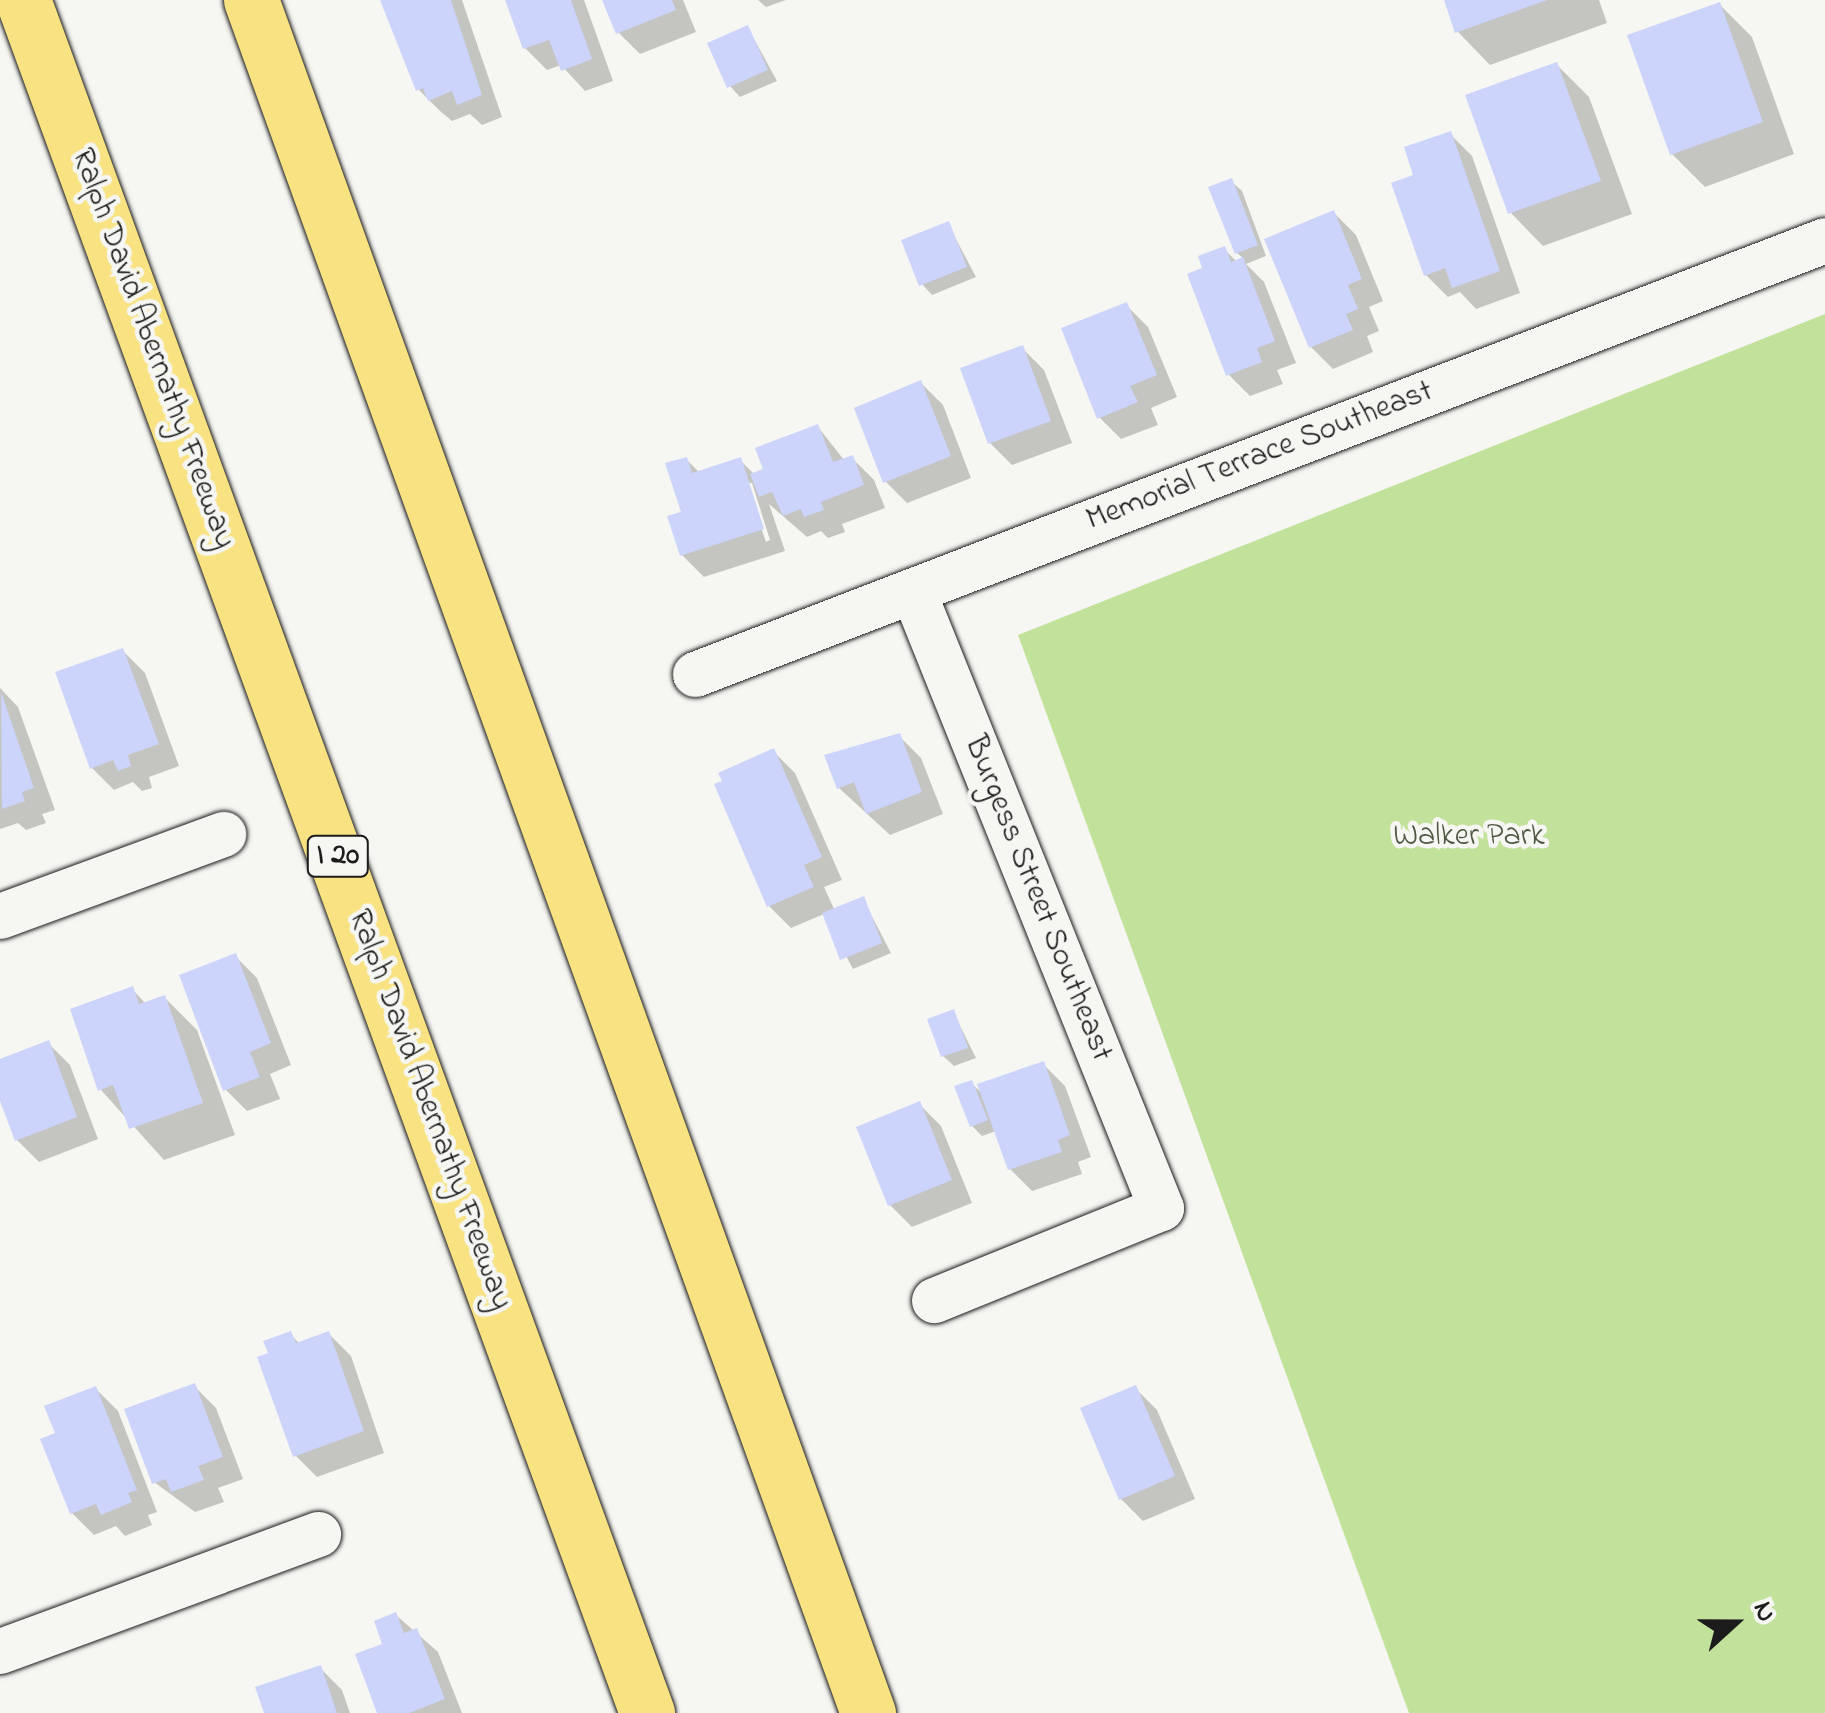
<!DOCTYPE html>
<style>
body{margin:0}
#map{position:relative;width:1825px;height:1713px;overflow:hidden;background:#f6f6f2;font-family:"Indie Flower",sans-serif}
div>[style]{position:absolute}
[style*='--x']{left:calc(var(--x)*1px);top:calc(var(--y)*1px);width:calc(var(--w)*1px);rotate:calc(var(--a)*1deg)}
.green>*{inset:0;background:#c2e19a}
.shadow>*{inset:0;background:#0003}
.building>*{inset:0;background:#ccd4fc}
.roads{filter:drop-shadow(0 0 2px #1c1c1c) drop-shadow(0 0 2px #1c1c1c)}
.street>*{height:45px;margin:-22.5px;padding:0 22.5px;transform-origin:22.5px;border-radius:22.5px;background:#f6f6f2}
.highway>*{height:55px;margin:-27.5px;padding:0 27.5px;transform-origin:27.5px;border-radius:27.5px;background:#f8e281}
span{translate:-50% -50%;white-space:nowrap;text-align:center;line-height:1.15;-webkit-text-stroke:9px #f6f6f2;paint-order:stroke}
.shield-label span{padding:2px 8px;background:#f6f6f2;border:2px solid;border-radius:8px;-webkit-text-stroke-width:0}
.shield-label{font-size:30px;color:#1c1c1c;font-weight:700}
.street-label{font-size:32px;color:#1c1c1c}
.park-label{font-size:32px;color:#4e5742}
.north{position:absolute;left:1685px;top:1573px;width:100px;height:100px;-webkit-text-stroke:8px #f6f6f2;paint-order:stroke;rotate:69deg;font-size:28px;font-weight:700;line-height:40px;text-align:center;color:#1c1c1c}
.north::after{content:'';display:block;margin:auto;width:35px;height:45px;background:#1c1c1c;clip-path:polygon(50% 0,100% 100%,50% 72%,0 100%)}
</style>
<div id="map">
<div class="green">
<i style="clip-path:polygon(1825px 314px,1825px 1713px,1409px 1713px,1018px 635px)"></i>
</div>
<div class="shadow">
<i style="clip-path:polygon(383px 0,462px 0,502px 117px,482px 125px,470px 114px,452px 121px,440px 111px,418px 89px)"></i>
<i style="clip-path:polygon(508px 0,584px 0,613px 81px,585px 91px,561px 65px,547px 70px,525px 48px)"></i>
<i style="clip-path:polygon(605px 0,683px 0,696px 32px,640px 54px,618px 32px)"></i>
<i style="clip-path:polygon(758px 0,786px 0,766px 7px)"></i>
<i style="clip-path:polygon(1446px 0,1599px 0,1607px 23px,1490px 65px,1458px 32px)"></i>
<i style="clip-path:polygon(1719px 4px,1752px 37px,1794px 154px,1705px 187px,1672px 154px)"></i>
<i style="clip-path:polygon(748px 28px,777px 81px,740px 97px,730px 86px)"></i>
<i style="clip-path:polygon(1557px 65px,1589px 97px,1632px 214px,1543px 246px,1511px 213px)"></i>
<i style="clip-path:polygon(1450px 134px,1472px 156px,1520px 293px,1476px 309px,1460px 292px,1448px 297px,1426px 275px,1417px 176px)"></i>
<i style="clip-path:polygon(1231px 181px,1242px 191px,1266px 256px,1246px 264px,1264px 282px,1296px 363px,1277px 370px,1283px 384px,1250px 396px,1228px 374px,1206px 270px,1224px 249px,1237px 262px,1244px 259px,1237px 253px)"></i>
<i style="clip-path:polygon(1334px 213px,1356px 235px,1383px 301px,1369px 307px,1379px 331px,1367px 336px,1373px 352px,1333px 369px,1311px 347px)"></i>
<i style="clip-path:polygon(948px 224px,976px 277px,932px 295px,922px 284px)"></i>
<i style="clip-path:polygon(1126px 305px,1148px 327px,1177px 397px,1151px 408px,1158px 425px,1121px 439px,1099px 417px)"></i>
<i style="clip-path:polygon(1022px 348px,1044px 370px,1072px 443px,1012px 465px,990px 443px,963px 370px)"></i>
<i style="clip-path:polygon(921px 383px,943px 405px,971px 478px,907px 503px,885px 481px)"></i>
<i style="clip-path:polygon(evenodd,818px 427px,844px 460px,852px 458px,874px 480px,885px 508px,842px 524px,845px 532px,828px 538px,821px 531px,807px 537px,769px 504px,785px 551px,704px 577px,682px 555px,686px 459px,700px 473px,740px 460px,755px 475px,818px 427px,746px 483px,752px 483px,770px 540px,766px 542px,746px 483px)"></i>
<i style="clip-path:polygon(123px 651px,145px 673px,179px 766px,149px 777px,152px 788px,142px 791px,133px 782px,114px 790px,92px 768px)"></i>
<i style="clip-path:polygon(0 688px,18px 707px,55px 810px,42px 814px,46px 823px,26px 830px,18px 823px,0 829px)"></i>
<i style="clip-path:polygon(899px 736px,921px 758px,943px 814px,890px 835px,839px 788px,827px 757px)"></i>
<i style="clip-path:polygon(773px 751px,795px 773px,842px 880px,824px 887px,835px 911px,863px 899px,891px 953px,853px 969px,824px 914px,791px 928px,769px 906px)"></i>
<i style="clip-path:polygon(235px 956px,257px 978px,291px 1065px,270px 1074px,280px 1099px,247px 1111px,225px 1089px)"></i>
<i style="clip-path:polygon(132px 989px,146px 1004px,164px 997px,197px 1030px,235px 1135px,164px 1160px,101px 1090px)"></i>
<i style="clip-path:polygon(953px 1012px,976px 1058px,954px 1066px,943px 1056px)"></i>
<i style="clip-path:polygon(48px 1043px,70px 1065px,98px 1139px,39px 1162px,17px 1140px,0 1094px,0 1061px)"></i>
<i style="clip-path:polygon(1043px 1064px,1065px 1086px,1091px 1157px,1078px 1162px,1082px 1174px,1032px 1191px,1010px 1169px,996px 1131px,982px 1136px,972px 1126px,971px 1083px,984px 1095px)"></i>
<i style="clip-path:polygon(919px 1104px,941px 1126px,972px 1203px,912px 1227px,890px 1205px)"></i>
<i style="clip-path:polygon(290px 1334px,300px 1344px,329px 1334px,351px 1356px,384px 1453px,317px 1477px,295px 1455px,271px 1355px)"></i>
<i style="clip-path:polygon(194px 1386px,216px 1408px,243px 1479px,218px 1488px,224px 1502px,195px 1512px,154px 1482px)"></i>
<i style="clip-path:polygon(1135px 1388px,1157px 1410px,1195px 1499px,1143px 1521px,1121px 1499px)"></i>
<i style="clip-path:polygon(96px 1389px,118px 1411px,157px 1512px,148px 1515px,152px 1525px,125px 1536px,116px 1526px,94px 1535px,72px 1513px,58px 1435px)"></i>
<i style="clip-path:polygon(396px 1615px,438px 1652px,462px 1713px,380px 1713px)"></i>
<i style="clip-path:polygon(320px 1668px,342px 1690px,350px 1713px,267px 1713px)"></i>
</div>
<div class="building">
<i style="clip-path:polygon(380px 0,451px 0,482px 95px,457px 105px,452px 91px,428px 101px,423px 88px,416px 91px)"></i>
<i style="clip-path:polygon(505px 0,571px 0,592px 59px,561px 71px,549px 40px,523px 49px)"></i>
<i style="clip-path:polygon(602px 0,672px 0,676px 10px,616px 34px)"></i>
<i style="clip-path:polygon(1444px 0,1547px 0,1455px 33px)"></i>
<i style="clip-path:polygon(1720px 2px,1763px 122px,1670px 155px,1627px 35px)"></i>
<i style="clip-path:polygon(748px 25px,768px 70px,727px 88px,707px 43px)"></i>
<i style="clip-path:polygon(1557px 62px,1601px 181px,1508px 214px,1465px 95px)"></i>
<i style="clip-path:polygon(1451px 131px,1500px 271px,1452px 288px,1445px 268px,1424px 276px,1391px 183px,1413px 175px,1404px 147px)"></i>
<i style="clip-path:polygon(1232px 178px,1258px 245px,1235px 254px,1208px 187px)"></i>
<i style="clip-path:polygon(1334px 210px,1362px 279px,1348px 285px,1358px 309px,1346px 314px,1353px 330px,1309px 348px,1264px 239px)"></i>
<i style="clip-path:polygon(949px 221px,967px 267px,919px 286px,901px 240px)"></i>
<i style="clip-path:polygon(1225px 246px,1231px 262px,1243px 257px,1275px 341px,1257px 348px,1262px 362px,1226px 376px,1187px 274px,1202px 268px,1198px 256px)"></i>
<i style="clip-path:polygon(1127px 302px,1157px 375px,1130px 386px,1138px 402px,1097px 419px,1061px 328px)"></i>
<i style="clip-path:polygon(1023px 345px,1051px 421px,988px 444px,960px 368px)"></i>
<i style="clip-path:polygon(921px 380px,951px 456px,883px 483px,854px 408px)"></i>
<i style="clip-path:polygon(818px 424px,833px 462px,853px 455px,864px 485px,821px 502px,824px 510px,804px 517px,801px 509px,783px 516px,772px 492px,759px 497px,750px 474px,763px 469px,755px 448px)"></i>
<i style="clip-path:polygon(687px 457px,692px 473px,741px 457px,764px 529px,680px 556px,667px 516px,681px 512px,665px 463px)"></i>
<i style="clip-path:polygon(123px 648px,159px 744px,128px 755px,131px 766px,118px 771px,113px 760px,90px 769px,55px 672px)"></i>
<i style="clip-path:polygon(1px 692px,34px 788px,22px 792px,25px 801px,2px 809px)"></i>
<i style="clip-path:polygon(900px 733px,922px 792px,866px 814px,854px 782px,837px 789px,824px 755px)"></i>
<i style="clip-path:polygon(774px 748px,822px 857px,804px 865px,814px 887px,767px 907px,714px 784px,722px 781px,718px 773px)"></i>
<i style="clip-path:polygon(864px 896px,882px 943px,840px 960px,822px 913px)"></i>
<i style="clip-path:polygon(236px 953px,271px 1043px,250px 1052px,260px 1077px,223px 1091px,179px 975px)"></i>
<i style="clip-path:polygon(133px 986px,139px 1004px,165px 995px,203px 1103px,129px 1129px,113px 1085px,98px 1091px,70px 1009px)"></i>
<i style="clip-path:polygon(954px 1009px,968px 1048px,941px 1057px,927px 1019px)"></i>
<i style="clip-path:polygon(49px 1040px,77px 1117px,15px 1141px,0 1101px,0 1059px)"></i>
<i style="clip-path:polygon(1044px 1061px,1070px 1135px,1058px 1140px,1062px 1152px,1008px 1170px,977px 1084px)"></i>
<i style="clip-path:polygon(972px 1080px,988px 1120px,970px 1127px,954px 1086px)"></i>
<i style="clip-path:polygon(920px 1101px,952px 1180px,888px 1206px,856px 1127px)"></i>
<i style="clip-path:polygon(291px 1331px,296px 1343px,329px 1331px,364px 1431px,293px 1457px,257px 1357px,268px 1353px,263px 1341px)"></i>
<i style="clip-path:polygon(195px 1383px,223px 1457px,198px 1466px,204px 1480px,171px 1492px,166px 1479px,152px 1484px,124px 1409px)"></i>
<i style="clip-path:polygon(1136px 1385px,1175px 1476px,1119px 1500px,1080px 1408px)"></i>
<i style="clip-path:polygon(96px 1386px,137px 1490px,128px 1493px,132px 1502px,101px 1515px,96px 1504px,70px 1514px,40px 1439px,55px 1433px,44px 1406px)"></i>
<i style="clip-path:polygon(396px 1612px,404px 1633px,417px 1628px,445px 1699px,409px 1713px,377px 1713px,355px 1654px,382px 1644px,374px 1621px)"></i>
<i style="clip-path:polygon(321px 1665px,337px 1713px,264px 1713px,255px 1687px)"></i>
</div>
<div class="roads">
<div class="street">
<i style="--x:913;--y:591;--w:665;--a:68.1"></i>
<i style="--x:1161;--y:1208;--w:245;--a:157.9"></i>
<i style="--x:695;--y:674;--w:1210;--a:-21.01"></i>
<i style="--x:0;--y:916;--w:238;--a:-20.2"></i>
<i style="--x:0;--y:1651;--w:339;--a:-20.2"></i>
</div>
<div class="highway">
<i style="--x:23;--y:0;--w:1823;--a:69.98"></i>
<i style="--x:251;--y:0;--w:1821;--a:70.19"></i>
</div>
</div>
<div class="shield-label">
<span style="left:338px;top:856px">I 20</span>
</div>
<div class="street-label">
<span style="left:152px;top:349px;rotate:70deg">Ralph David Abernathy Freeway</span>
<span style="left:1260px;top:457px;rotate:-21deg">Memorial Terrace Southeast</span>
<span style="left:1037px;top:899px;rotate:68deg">Burgess Street Southeast</span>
<span style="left:429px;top:1110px;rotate:70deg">Ralph David Abernathy Freeway</span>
</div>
<div class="park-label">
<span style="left:1469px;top:837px">Walker Park</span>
</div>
<div class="north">N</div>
</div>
